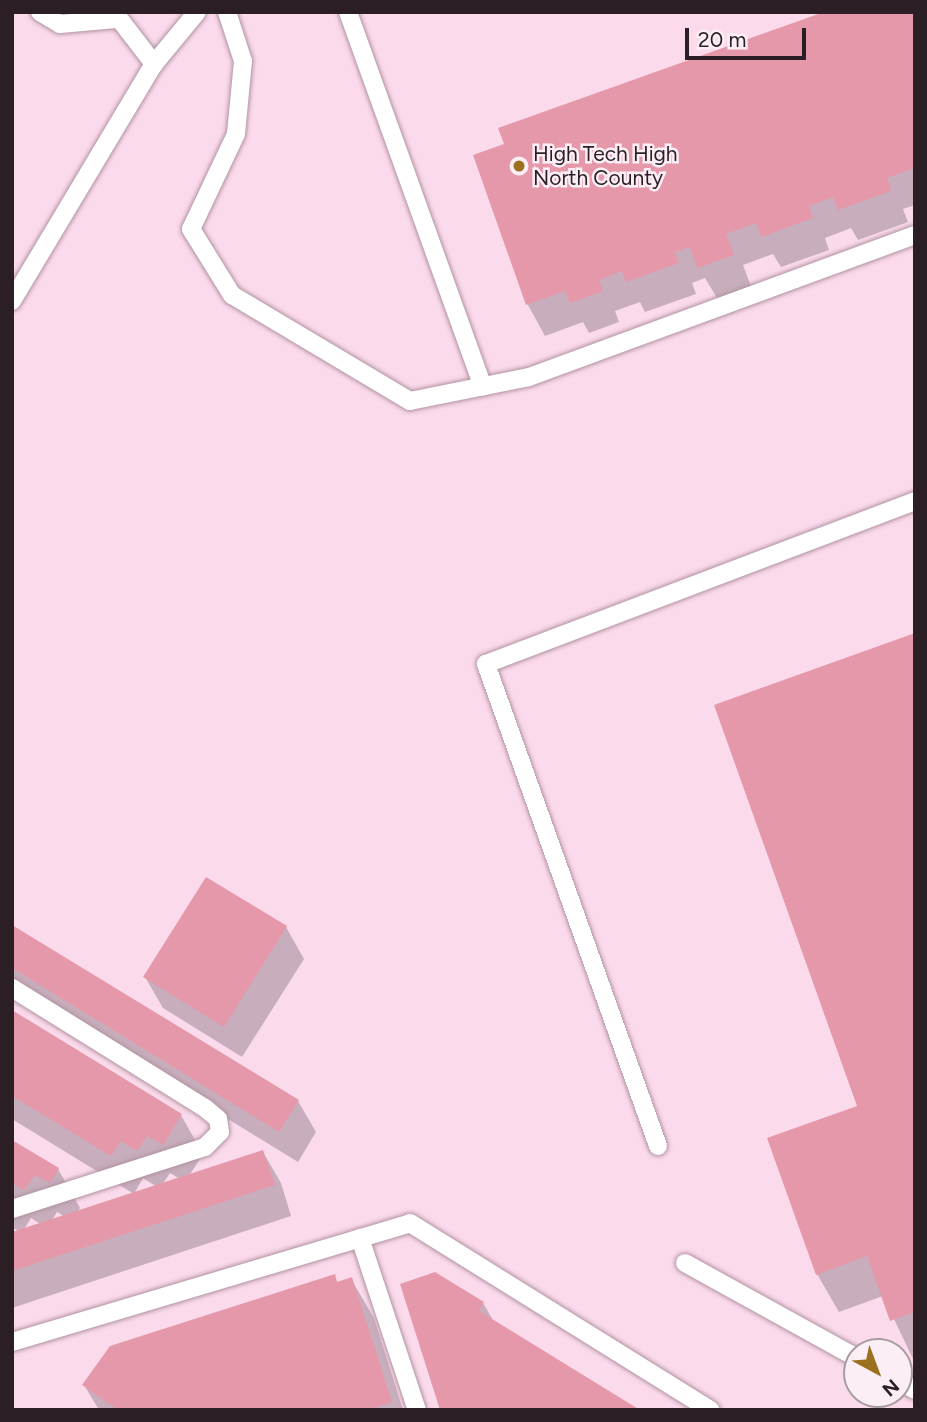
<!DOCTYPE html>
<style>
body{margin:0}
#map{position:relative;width:927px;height:1422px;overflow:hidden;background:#fbdaeb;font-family:Figtree,sans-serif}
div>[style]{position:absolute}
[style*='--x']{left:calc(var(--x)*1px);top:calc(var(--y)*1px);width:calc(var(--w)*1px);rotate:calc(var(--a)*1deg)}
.shadow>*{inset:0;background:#0003}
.building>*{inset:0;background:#e598aa}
.roads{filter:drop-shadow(0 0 2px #b193a2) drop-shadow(0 0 2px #b193a2)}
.lane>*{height:18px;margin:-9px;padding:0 9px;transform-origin:9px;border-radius:9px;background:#fff}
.dots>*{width:19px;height:19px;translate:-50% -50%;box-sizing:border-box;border:4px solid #fceef5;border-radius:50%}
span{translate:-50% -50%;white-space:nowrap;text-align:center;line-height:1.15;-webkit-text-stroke:5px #fceef5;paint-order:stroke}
.poi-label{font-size:21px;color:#2b1f25}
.left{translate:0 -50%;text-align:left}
.frame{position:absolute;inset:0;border:14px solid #2b1f25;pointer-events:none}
.north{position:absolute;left:843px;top:1338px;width:70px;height:70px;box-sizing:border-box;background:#fceef5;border:2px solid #a89ba2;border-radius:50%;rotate:139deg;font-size:19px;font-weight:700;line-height:28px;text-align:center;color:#2b1f25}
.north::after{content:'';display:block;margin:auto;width:24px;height:32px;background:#9b701e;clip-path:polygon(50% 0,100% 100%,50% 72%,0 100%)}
.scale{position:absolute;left:685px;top:28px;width:121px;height:32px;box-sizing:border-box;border:4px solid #2b1f25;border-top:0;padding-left:9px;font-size:21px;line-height:24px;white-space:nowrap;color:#2b1f25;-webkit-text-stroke:5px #fceef5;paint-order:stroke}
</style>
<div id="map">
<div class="shadow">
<i style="clip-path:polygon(915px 12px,915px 205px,903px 209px,908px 222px,858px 240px,851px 228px,825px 238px,829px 250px,781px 267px,773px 254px,743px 265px,751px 286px,717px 298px,705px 278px,692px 283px,696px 294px,645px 312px,640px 302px,615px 311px,619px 322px,589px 333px,583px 322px,545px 336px,528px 305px,475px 156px)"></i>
<i style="clip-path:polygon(915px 635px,915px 1359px,913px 1359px,883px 1296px,839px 1312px,817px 1274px,859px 1107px)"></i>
<i style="clip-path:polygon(12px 927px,298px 1101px,316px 1132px,298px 1162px,12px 987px)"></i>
<i style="clip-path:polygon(286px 927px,304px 959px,242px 1057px,163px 1008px,145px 977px)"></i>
<i style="clip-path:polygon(evenodd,12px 1012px,181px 1115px,203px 1154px,189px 1176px,263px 1152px,281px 1183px,291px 1216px,12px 1308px,12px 1234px,20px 1232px,12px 1227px,12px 1142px,58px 1169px,80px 1208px,77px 1213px,157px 1187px,143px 1178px,134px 1194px,12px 1119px,12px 1012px,170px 1173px,180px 1179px,162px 1185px,170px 1173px,12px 1012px,57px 1212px,65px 1217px,51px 1222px,57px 1212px,12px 1012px,31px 1218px,42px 1225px,23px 1231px,31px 1218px)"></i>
<i style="clip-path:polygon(334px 1276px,338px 1283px,351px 1279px,374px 1318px,403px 1410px,99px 1410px,84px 1385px)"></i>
<i style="clip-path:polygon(402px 1285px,483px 1303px,494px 1322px)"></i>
</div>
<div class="building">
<i style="clip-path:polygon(824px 12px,915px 12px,915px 168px,887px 178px,891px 191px,838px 210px,833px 197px,809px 206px,813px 218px,761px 237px,756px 223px,726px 234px,734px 255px,697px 268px,690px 247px,675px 252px,679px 263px,626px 282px,622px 271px,599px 280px,603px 291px,570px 303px,565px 291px,526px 305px,473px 155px,504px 144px,498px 128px)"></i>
<i style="clip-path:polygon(915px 633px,915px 1312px,890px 1321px,867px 1256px,816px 1275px,767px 1138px,857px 1106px,714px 705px)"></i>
<i style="clip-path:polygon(206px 877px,287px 926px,224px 1027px,143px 977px)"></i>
<i style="clip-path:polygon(12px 925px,299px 1100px,279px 1132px,12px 968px)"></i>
<i style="clip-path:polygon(12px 1010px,182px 1114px,163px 1145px,147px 1136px,137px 1151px,121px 1141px,111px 1156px,12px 1096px)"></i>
<i style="clip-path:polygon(12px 1140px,59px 1168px,50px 1183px,35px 1175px,24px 1190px,12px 1183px)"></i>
<i style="clip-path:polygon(263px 1150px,275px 1185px,12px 1271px,12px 1232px)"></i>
<i style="clip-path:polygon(435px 1272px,484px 1302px,479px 1311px,640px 1410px,440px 1410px,400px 1284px)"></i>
<i style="clip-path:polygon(335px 1274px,337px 1282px,352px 1277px,392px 1402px,368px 1410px,118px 1410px,82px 1385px,110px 1346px)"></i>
</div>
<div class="roads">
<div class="lane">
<i style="--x:40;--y:12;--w:23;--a:31"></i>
<i style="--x:60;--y:24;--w:56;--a:-5.1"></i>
<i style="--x:114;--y:12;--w:66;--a:52.4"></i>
<i style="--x:154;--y:64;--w:67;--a:-50.4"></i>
<i style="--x:227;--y:12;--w:52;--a:71.9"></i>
<i style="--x:243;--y:61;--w:73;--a:95.5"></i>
<i style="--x:236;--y:134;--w:105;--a:115.3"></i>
<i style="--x:191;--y:229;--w:78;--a:58.2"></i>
<i style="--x:232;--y:295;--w:207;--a:30.8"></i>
<i style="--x:410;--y:401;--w:121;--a:-11.4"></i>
<i style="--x:529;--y:377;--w:411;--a:-20.2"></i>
<i style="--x:348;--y:12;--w:398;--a:70.2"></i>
<i style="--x:12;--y:301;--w:276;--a:-59.1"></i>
<i style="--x:12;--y:988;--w:227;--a:31.9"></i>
<i style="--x:205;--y:1108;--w:17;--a:40"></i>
<i style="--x:218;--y:1119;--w:13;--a:81"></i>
<i style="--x:220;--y:1132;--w:21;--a:135"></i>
<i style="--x:205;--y:1147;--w:203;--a:162.2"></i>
<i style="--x:658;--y:1146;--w:512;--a:-109.64"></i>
<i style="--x:486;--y:664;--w:459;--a:-20.8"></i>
<i style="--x:360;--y:1238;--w:181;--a:71.7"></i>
<i style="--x:685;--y:1263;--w:196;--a:28.9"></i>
<i style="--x:12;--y:1342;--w:415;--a:-16.6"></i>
<i style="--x:410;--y:1223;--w:354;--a:31.9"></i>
<i style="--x:899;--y:1381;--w:18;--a:29"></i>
</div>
</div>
<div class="dots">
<i style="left:519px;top:166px;background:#9b701e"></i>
</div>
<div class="poi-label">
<span class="left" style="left:533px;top:166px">High Tech High<br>North County</span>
</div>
<div class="frame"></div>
<div class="north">N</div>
<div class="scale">20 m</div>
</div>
